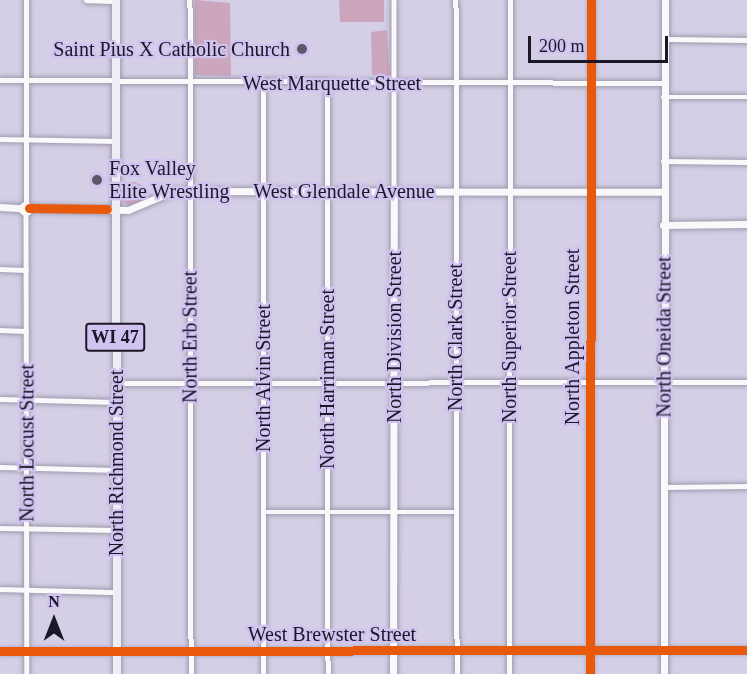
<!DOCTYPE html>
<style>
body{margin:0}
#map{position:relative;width:747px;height:674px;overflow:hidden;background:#d4cee6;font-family:Georgia,serif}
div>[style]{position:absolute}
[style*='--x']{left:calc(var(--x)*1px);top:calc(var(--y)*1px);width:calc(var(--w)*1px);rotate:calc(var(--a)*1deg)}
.green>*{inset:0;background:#cca6bd}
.round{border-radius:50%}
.roads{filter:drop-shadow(0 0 2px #9f9aac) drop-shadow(0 0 2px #9f9aac)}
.street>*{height:4.5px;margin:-2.25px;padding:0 2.25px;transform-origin:2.25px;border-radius:2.25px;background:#f9f8fb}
.secondary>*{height:7px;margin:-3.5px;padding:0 3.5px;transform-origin:3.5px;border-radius:3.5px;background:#f9f8fb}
.secondary>.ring{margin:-3.5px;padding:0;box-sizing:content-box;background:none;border:7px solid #f9f8fb;border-radius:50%}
.primary>*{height:8px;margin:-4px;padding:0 4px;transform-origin:4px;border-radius:4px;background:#edeef4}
.cycleway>*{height:9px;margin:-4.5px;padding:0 4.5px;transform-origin:4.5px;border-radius:4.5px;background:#e8590c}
.dots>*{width:16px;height:16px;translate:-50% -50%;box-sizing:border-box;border:3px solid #d0c3f0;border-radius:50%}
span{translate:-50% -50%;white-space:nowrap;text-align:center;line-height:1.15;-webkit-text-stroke:4.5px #d0c3f0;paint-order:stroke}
.shield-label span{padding:2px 4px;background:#d0c3f0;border:2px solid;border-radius:4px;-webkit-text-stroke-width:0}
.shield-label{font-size:18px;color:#1c1727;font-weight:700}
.poi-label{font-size:20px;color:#1c1727}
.right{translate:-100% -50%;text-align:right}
.left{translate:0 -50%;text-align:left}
.street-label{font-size:20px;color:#1c1727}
.north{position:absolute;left:24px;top:590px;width:60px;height:60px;-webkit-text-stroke:4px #d0c3f0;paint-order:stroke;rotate:0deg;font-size:16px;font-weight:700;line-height:24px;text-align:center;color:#1c1727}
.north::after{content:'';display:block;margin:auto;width:21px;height:27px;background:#1c1727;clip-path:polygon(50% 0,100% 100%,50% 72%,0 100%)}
.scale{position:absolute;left:528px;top:36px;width:140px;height:27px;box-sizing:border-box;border:3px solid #1c1727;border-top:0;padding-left:8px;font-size:18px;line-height:21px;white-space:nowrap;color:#1c1727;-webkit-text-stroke:4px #d0c3f0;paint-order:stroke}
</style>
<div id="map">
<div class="green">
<i style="clip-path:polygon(195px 0,230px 3px,231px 76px,195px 75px)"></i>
<i style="clip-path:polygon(339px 0,384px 0,384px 22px,340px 22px)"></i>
<i style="clip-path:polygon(387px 30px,390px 76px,372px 75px,371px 32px)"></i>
<i class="round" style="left:121px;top:182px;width:24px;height:24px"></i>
</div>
<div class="roads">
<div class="street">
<i style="--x:86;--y:0;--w:30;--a:2"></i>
<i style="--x:190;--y:0;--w:674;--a:89.91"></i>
<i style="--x:394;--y:0;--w:191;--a:90"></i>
<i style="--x:456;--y:0;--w:674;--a:89.91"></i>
<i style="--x:665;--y:39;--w:82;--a:0.7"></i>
<i style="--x:0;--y:80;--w:663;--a:0.26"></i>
<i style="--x:264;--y:83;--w:591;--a:90"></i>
<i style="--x:327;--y:83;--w:591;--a:89.9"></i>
<i style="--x:663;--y:97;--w:84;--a:0"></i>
<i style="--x:0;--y:139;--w:116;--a:1"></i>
<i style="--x:663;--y:161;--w:84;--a:0.7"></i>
<i style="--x:26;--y:205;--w:205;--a:-90"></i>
<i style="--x:26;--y:212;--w:462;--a:89.9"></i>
<i style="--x:0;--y:269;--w:26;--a:2"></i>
<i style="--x:0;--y:330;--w:26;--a:2"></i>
<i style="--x:117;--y:383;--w:630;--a:-0.09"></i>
<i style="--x:0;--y:399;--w:115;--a:1.5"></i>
<i style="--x:0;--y:467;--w:116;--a:1.5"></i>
<i style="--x:664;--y:487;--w:83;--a:-0.7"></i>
<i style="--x:263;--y:512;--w:192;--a:0"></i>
<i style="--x:0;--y:528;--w:116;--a:1"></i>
<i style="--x:0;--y:589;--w:117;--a:1.5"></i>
<i style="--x:0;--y:651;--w:747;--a:-0.08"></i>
<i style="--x:509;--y:674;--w:674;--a:-89.91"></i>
<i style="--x:590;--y:674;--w:674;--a:-89.91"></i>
</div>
<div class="secondary">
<i class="ring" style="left:22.5px;top:205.5px;width:0;height:0"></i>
<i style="--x:0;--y:207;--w:22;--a:3"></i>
<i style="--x:29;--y:208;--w:99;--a:1.2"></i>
<i style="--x:128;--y:210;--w:49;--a:-22.9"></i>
<i style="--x:173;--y:191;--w:490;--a:0.1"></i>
<i style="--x:663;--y:225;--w:84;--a:-0.7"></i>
<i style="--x:393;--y:674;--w:483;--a:-89.9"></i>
<i style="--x:664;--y:674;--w:674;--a:-89.91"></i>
</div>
<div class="primary">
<i style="--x:116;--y:0;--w:674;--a:89.91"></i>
</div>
</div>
<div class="cycleway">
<i style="--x:29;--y:208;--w:78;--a:0.7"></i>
<i style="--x:0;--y:651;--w:747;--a:-0.08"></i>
<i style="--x:590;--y:674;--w:674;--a:-89.91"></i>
</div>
<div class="dots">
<i style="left:302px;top:49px;background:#5c576a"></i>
<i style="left:97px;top:180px;background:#5c576a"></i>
</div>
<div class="shield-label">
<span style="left:115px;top:337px">WI 47</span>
</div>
<div class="poi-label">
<span class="right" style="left:290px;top:49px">Saint Pius X Catholic Church</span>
<span class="left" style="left:109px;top:180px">Fox Valley<br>Elite Wrestling</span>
</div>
<div class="street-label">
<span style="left:332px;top:83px">West Marquette Street</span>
<span style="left:344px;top:191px">West Glendale Avenue</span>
<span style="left:190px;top:337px;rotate:-90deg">North Erb Street</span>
<span style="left:394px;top:337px;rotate:-90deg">North Division Street</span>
<span style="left:455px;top:337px;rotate:-90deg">North Clark Street</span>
<span style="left:509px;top:337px;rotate:-90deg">North Superior Street</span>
<span style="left:572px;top:337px;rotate:-90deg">North Appleton Street</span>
<span style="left:664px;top:337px;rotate:-90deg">North Oneida Street</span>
<span style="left:263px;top:378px;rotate:-90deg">North Alvin Street</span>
<span style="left:327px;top:379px;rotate:-90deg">North Harriman Street</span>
<span style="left:27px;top:443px;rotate:-90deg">North Locust Street</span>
<span style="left:116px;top:463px;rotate:-90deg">North Richmond Street</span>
<span style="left:332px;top:634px">West Brewster Street</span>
</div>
<div class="north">N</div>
<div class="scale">200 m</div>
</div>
